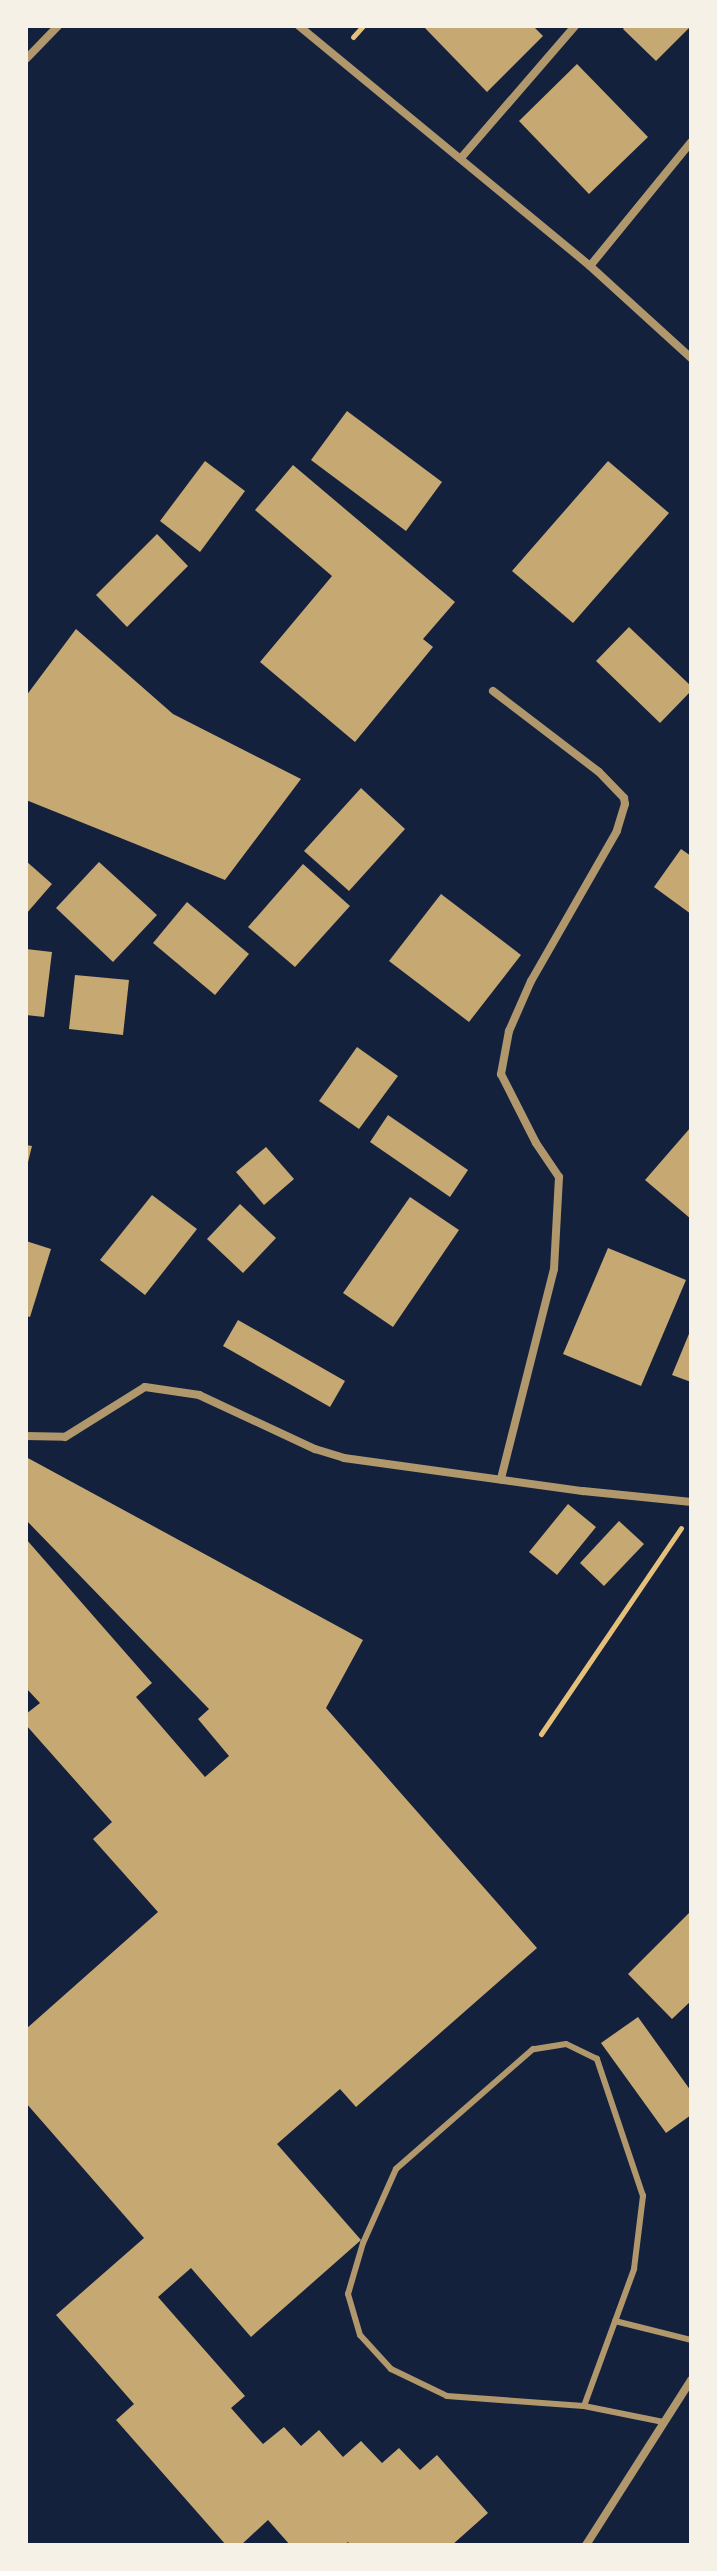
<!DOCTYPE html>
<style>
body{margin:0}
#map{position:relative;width:717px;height:2571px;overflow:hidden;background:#14213d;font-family:Barlow,sans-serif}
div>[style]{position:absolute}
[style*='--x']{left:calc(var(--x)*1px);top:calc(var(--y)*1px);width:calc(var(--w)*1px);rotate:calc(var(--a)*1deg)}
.building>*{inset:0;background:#c6a872}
.path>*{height:5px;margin:-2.5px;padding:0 2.5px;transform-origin:2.5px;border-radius:2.5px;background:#e5c07b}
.service>*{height:6px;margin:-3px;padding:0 3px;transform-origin:3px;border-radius:3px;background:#b1986c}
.minor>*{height:8px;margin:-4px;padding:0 4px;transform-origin:4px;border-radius:4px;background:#b1986c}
span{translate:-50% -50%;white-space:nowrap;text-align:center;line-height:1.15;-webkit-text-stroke:6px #f6f1e7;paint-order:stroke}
.frame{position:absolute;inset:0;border:28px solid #f6f1e7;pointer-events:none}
</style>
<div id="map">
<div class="building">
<i style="clip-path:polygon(423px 26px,533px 26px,543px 36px,487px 92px)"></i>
<i style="clip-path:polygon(626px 26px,691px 26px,656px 61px,623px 29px)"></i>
<i style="clip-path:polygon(577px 64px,648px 137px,589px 194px,519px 121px)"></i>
<i style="clip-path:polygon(347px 411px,442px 482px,406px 531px,311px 460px)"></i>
<i style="clip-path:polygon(205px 461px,245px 491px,200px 552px,160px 521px)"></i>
<i style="clip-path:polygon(608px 461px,669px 513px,573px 623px,512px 571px)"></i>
<i style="clip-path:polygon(293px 465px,455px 602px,423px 639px,433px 647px,355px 742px,260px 662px,332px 576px,255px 510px)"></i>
<i style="clip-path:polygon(157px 534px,188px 566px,127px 627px,96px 595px)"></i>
<i style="clip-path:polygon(629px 627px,691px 686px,691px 691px,660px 723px,596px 661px)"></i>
<i style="clip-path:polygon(76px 629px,173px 714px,301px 779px,225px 880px,26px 800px,26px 696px)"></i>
<i style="clip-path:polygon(361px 788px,405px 829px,349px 891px,304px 851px)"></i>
<i style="clip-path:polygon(681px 849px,691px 856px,691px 914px,654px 887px)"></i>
<i style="clip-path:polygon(26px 861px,52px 884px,26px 914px)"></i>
<i style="clip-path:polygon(99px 862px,157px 915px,113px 962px,56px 908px)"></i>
<i style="clip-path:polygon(303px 864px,350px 906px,295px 967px,248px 927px)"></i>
<i style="clip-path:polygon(441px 894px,521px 955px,469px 1022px,389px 961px)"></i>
<i style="clip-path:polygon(187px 902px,249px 954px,215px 995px,153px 943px)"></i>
<i style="clip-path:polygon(26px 949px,52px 952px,44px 1017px,26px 1015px)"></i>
<i style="clip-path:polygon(75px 975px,129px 980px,123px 1035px,69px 1029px)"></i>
<i style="clip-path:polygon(357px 1047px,398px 1076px,359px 1129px,319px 1101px)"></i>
<i style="clip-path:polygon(388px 1115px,468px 1170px,450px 1197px,370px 1142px)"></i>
<i style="clip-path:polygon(691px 1127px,691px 1219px,645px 1180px)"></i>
<i style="clip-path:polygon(26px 1145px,32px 1146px,27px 1166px,26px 1166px)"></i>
<i style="clip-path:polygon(266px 1147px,294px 1179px,264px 1205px,236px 1172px)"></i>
<i style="clip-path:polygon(152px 1195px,197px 1229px,145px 1295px,100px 1260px)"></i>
<i style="clip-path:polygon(410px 1197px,459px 1230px,393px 1327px,343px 1293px)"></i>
<i style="clip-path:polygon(240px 1204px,276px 1238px,243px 1273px,207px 1239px)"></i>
<i style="clip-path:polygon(26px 1241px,51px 1249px,30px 1317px,26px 1316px)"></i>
<i style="clip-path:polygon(608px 1248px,686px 1280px,641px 1386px,563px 1354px)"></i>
<i style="clip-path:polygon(238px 1320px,345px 1381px,330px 1407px,223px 1346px)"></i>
<i style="clip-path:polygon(691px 1329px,691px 1382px,672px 1375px)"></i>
<i style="clip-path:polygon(26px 1457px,363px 1640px,326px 1708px,537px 1948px,356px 2107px,340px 2089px,277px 2144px,361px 2240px,251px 2337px,191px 2268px,158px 2297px,245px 2396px,231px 2408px,263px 2444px,284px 2427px,301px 2446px,319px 2430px,343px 2457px,361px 2441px,382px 2463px,399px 2448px,420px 2470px,437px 2455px,488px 2513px,452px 2545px,350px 2545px,348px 2542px,344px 2545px,290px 2545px,268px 2520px,241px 2545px,226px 2545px,116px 2420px,134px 2404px,56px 2315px,144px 2238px,26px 2103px,26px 2029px,158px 1912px,93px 1839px,112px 1822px,26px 1725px,26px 1714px,40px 1703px,26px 1688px,26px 1539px,152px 1683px,136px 1697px,205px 1777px,229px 1756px,198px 1719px,209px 1709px,26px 1520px)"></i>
<i style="clip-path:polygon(568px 1504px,596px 1527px,557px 1575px,529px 1552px)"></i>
<i style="clip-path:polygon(619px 1521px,644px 1544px,604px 1586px,580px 1563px)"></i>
<i style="clip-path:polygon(691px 1911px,691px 2001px,672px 2019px,628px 1974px)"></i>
<i style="clip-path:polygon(638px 2017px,691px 2091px,691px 2115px,666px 2133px,601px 2043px)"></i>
</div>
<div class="path">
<i style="--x:353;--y:37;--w:15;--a:-48"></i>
<i style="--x:541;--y:1734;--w:249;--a:-55.8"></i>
</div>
<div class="service">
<i style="--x:615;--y:2321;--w:78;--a:14"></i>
<i style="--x:584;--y:2406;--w:146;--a:-69.9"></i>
<i style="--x:634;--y:2269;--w:74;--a:-83"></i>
<i style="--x:643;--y:2196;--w:145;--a:-108.6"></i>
<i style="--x:597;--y:2059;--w:34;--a:-154"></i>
<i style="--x:566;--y:2044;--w:33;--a:171"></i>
<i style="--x:533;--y:2049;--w:182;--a:138.8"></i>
<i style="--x:396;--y:2169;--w:81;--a:114"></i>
<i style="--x:363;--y:2243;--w:53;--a:106.4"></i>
<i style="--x:348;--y:2294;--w:43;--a:73.7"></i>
<i style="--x:360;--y:2335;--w:46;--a:47.6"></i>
<i style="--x:391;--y:2369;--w:62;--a:25.7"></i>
<i style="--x:447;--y:2396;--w:137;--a:4.2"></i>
<i style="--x:584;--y:2406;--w:81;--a:11.4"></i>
</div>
<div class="minor">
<i style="--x:299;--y:26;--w:377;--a:39.5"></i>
<i style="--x:590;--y:266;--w:137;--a:42.3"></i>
<i style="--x:26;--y:59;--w:46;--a:-45.9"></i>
<i style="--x:461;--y:158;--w:174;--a:-49.2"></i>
<i style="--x:590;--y:266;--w:160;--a:-50.8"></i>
<i style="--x:493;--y:691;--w:133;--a:37.4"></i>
<i style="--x:599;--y:772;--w:36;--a:46"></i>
<i style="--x:624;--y:798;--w:6;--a:81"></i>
<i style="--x:625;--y:804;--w:28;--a:107"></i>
<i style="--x:617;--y:831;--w:173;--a:119.8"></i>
<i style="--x:531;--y:981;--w:55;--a:113.7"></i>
<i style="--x:509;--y:1031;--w:44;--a:100.5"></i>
<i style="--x:501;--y:1074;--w:77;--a:63.1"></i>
<i style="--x:536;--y:1143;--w:41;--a:55.9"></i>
<i style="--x:559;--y:1177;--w:92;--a:93.1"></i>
<i style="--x:554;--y:1269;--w:217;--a:104.2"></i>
<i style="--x:26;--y:1436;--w:39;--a:1"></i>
<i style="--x:65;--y:1437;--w:94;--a:-32"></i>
<i style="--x:145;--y:1387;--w:55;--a:8.4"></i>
<i style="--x:199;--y:1395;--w:128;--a:25"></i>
<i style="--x:315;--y:1449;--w:30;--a:17"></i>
<i style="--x:344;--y:1458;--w:241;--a:7.9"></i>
<i style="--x:583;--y:1491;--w:109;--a:5.8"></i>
<i style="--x:586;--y:2545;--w:196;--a:-57.5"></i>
</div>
<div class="frame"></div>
</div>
